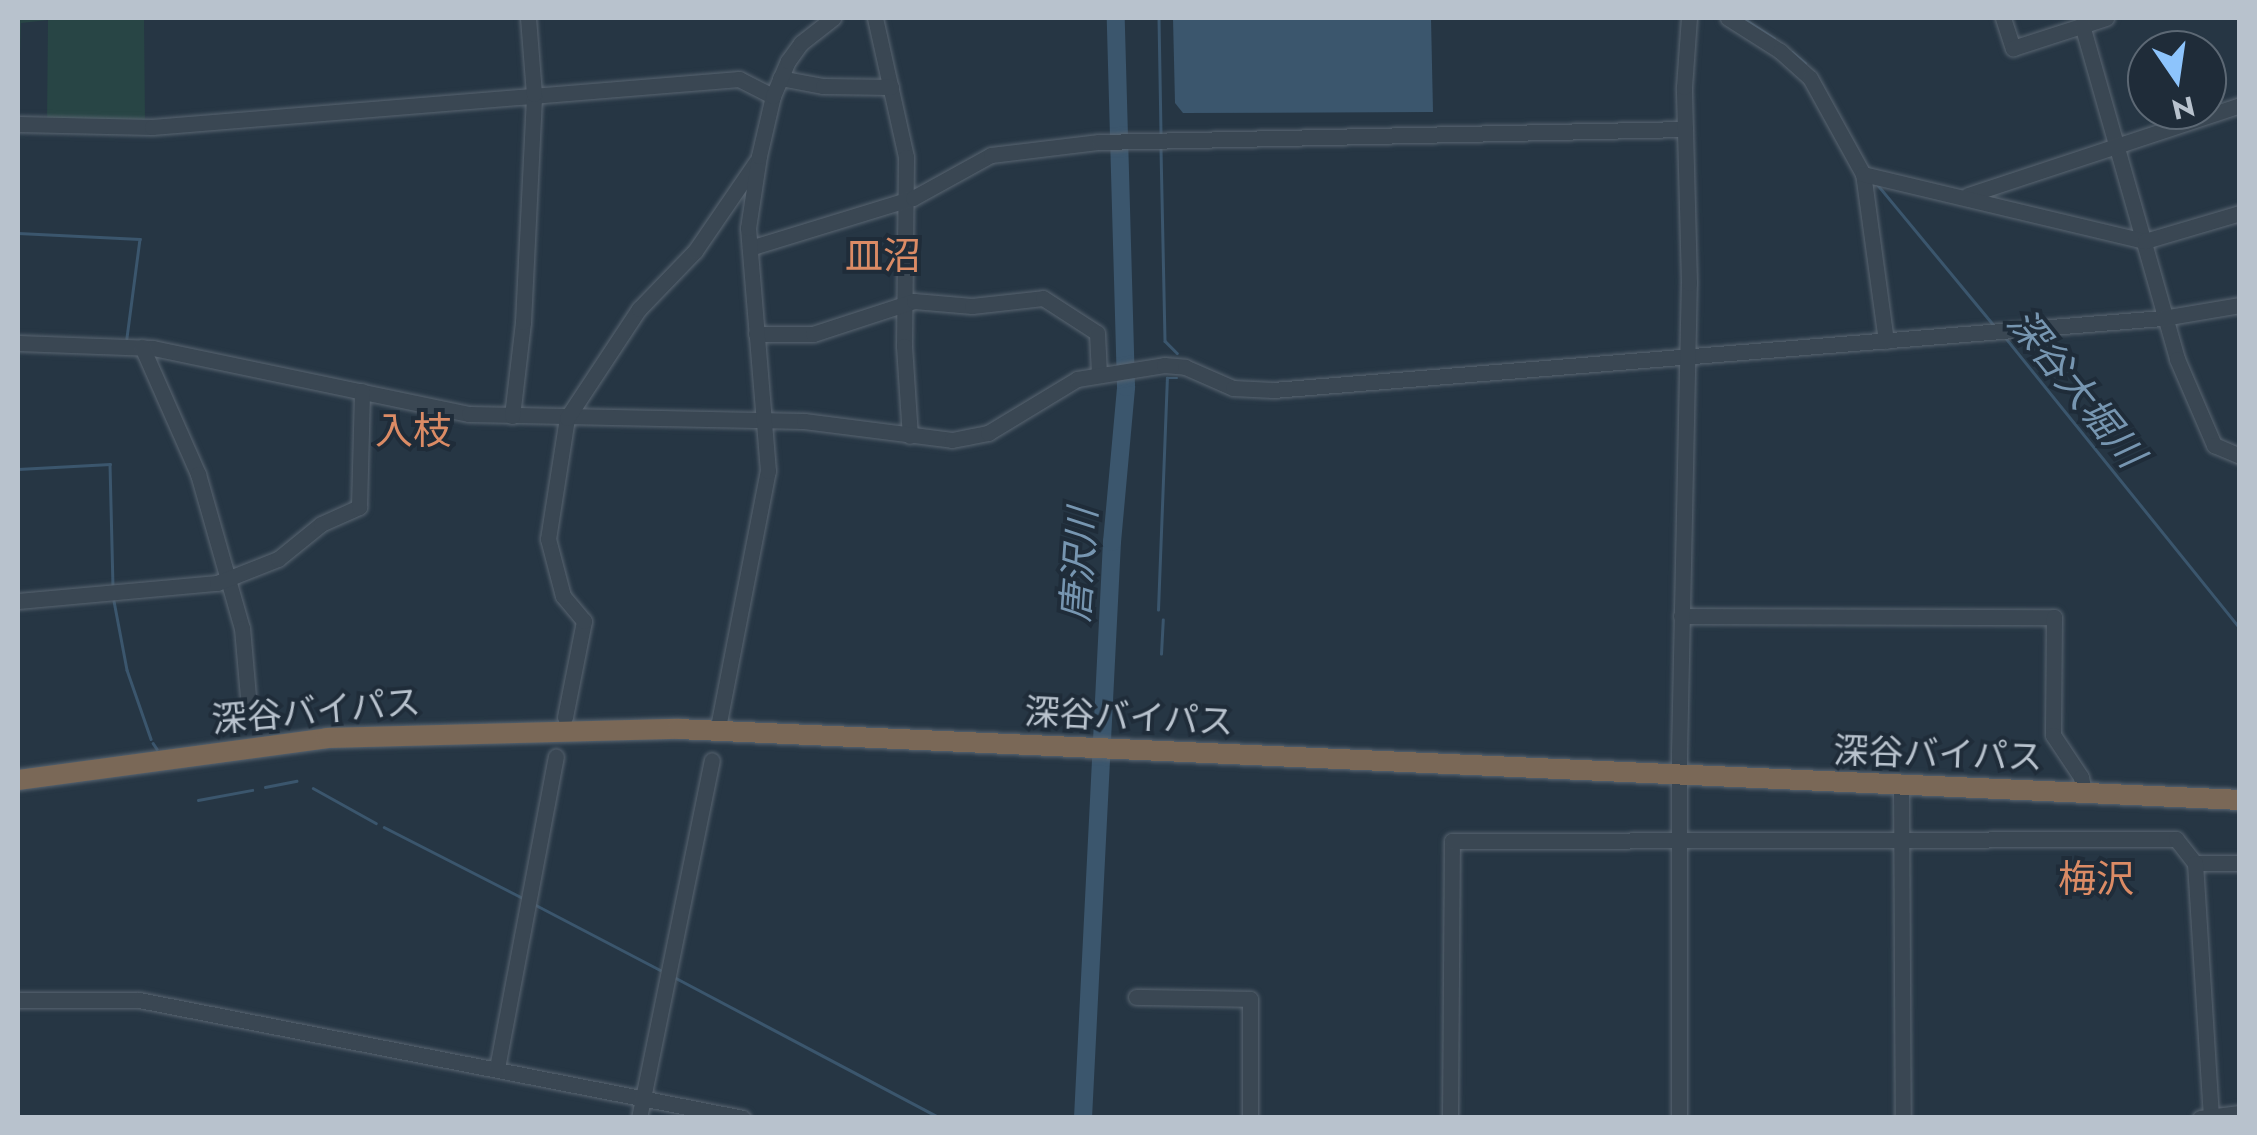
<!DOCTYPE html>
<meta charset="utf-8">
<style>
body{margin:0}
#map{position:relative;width:2257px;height:1135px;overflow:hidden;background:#263644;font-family:Jost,"Noto Sans JP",sans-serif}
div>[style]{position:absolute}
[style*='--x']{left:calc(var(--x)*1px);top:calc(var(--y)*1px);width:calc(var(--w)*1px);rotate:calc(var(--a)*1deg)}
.green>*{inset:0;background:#284545}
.water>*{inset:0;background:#3b566d}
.stream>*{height:2.5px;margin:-1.25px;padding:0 1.25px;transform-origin:1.25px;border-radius:1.25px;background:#3b566d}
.river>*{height:18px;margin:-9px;padding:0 9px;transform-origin:9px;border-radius:9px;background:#3b566d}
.roads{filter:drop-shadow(0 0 2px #596571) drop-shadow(0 0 2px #596571)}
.minor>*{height:15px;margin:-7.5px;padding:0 7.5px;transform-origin:7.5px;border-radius:7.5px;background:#3a4753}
.highway>*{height:20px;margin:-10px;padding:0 10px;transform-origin:10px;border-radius:10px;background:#7a6857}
span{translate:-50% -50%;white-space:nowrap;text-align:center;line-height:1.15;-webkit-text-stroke:8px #1f2c39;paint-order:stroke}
.street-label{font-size:35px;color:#b8c2cd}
.neighbourhood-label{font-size:38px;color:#db8b65}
.water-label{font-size:38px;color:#7796b1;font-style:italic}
.frame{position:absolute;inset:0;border:20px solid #b8c2cd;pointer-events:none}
.north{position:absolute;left:2127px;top:30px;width:100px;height:100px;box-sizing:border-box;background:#1f2c39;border:2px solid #5c6874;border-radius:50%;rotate:167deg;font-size:28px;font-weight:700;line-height:40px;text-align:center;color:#b8c2cd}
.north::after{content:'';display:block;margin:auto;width:35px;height:45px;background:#8dc4fc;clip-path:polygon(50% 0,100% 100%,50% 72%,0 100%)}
</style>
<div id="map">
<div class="green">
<i style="clip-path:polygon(144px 18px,145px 123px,47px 121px,48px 20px,21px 23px,18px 121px,18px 19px)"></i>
</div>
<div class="water">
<i style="clip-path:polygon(1173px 18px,1431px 18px,1433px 112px,1183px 113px,1175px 103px)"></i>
</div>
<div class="stream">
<i style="--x:1159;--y:18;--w:115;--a:89"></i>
<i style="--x:1743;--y:18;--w:37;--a:33"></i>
<i style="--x:1792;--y:52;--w:17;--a:40"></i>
<i style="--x:1161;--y:149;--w:192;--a:88.8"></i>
<i style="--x:1165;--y:341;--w:17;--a:45"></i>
<i style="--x:1877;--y:184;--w:182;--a:50.4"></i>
<i style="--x:18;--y:233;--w:122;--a:2.8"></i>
<i style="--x:140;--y:239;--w:100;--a:97.5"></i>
<i style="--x:2005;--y:337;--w:374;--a:51.1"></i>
<i style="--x:18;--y:469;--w:92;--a:-3.1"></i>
<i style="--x:110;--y:464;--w:124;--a:88.6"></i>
<i style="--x:114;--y:601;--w:70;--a:79.3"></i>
<i style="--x:127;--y:670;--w:73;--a:70.8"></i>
<i style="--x:1158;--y:610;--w:232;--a:-87.8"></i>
<i style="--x:1167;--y:378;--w:10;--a:0"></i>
<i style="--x:1161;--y:654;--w:34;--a:-87"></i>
<i style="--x:244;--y:702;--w:24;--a:85"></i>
<i style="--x:153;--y:743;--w:7;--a:56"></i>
<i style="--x:265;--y:787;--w:32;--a:-11"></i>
<i style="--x:313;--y:788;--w:72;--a:29.1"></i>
<i style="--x:198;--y:800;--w:55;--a:-10.5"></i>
<i style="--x:384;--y:827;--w:156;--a:27.1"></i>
<i style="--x:534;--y:904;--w:142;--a:27.6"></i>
<i style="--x:676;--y:978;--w:299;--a:27.9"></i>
</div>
<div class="river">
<i style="--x:1083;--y:1118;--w:577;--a:-87.12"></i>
<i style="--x:1112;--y:542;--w:156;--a:-84.8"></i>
<i style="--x:1126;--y:387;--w:369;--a:-91.6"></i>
</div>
<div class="roads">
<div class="minor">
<i style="--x:875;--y:18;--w:142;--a:77.4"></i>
<i style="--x:906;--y:157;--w:189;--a:90.6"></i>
<i style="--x:904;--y:346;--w:90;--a:86.2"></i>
<i style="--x:1728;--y:18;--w:62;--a:32.4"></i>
<i style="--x:1780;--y:51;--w:40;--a:42"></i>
<i style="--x:1810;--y:78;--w:110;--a:61.1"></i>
<i style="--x:2003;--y:18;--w:32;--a:72"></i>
<i style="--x:2013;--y:48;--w:98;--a:-17.9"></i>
<i style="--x:2082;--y:25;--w:347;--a:74.1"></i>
<i style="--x:2177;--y:359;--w:94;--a:66.7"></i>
<i style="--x:2214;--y:445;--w:28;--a:23"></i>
<i style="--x:780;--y:78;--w:44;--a:10.5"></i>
<i style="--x:823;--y:86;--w:68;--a:0.8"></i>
<i style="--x:18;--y:124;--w:134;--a:1.3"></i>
<i style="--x:152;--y:127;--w:589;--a:-4.67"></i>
<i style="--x:739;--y:79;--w:38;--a:27"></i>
<i style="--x:1968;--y:195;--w:287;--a:-18.3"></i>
<i style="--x:750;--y:248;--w:170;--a:-17.1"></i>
<i style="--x:913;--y:198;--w:89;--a:-28.9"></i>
<i style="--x:991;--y:155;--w:109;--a:-6.9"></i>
<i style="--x:1099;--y:142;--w:586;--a:-1.27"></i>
<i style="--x:756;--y:334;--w:57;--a:0"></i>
<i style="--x:813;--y:334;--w:106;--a:-18.1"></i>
<i style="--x:914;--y:301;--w:58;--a:4.9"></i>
<i style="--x:972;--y:306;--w:71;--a:-6.4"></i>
<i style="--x:1043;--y:298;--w:64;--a:32.9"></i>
<i style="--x:1097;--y:333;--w:41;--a:87.2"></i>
<i style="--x:1886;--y:341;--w:169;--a:-97.8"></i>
<i style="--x:1863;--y:174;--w:290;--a:13.4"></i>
<i style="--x:2145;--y:241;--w:99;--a:-16.4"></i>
<i style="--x:18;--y:343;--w:135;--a:2.1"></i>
<i style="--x:153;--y:348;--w:323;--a:11.8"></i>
<i style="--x:469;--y:414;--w:335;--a:1.2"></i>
<i style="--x:804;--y:421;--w:149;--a:7.3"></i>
<i style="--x:952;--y:440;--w:37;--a:-11"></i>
<i style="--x:988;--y:433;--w:104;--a:-31.2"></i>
<i style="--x:1077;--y:379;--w:88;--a:-9.1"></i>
<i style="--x:1164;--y:365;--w:21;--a:5"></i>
<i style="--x:1185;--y:367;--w:52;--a:23.6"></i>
<i style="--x:1233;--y:388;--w:40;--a:2.9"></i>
<i style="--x:1273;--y:390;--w:893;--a:-4.63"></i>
<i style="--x:2163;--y:318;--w:78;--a:-9.6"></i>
<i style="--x:142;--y:347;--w:139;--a:66.2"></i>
<i style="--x:198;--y:474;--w:160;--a:74.1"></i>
<i style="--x:242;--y:628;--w:68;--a:85"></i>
<i style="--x:512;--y:416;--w:95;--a:-83.3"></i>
<i style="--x:523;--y:322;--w:228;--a:-87.2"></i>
<i style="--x:534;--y:94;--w:76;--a:-94.5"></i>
<i style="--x:18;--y:601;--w:200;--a:-5.2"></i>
<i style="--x:217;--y:583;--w:66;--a:-21.5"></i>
<i style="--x:278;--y:559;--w:55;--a:-39.1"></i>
<i style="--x:321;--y:524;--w:42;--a:-24.1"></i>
<i style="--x:359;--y:507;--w:116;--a:-88.5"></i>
<i style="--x:1681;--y:616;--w:373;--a:0.2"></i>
<i style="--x:2054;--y:617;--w:118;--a:90.5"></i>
<i style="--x:2053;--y:735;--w:50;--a:56.3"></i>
<i style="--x:2081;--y:777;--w:16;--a:79"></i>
<i style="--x:565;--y:717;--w:98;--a:-78.8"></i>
<i style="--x:584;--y:621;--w:33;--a:-130"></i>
<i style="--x:563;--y:596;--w:59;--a:-104.7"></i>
<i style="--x:548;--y:539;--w:122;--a:-81.1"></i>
<i style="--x:567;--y:418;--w:131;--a:-56.6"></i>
<i style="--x:639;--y:309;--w:81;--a:-46"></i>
<i style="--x:695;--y:251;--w:108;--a:-55.6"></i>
<i style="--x:719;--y:722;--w:256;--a:-79"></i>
<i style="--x:768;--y:471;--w:244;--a:-94.7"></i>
<i style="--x:748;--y:228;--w:73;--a:-81.3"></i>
<i style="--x:759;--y:156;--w:62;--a:-76.9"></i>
<i style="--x:773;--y:96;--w:38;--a:-67"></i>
<i style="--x:788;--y:61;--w:22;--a:-54"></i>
<i style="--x:801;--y:43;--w:41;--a:-38"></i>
<i style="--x:1901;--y:785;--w:333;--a:89.7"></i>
<i style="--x:2195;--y:863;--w:45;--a:0"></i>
<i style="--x:1136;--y:997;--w:114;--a:1"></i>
<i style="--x:1250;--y:999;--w:119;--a:90"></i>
<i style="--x:18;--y:1000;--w:121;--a:0"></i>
<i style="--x:139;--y:1000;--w:615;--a:11.05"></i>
<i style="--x:497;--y:1068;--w:317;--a:-79.3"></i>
<i style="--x:639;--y:1118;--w:365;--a:-78.5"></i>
<i style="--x:1450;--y:1118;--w:277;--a:-89.6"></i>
<i style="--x:1452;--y:841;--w:724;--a:-0.16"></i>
<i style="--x:2176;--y:839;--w:31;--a:52"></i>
<i style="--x:2195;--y:863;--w:254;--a:86.4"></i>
<i style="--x:1679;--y:1118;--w:364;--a:-90"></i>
<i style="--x:1679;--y:754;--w:471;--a:-88.8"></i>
<i style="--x:1689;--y:283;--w:196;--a:-91.5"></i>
<i style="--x:1684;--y:87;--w:69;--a:-85.9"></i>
<i style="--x:2200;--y:1118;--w:40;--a:-7.1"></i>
</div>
<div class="highway">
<i style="--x:18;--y:780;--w:312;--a:-7.7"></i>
<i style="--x:327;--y:738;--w:351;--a:-1.5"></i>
<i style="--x:678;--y:729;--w:1564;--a:2.6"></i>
</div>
</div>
<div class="street-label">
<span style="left:316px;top:711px;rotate:-5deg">深谷バイパス</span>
<span style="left:1129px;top:717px;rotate:3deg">深谷バイパス</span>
<span style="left:1938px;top:754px;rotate:2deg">深谷バイパス</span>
</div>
<div class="neighbourhood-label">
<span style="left:883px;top:256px">皿沼</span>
<span style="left:413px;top:431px">入枝</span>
<span style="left:2096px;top:879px">梅沢</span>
</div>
<div class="water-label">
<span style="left:2076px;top:388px;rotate:51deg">深谷大堀川</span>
<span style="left:1079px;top:565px;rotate:-86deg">唐沢川</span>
</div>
<div class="frame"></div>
<div class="north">N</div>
</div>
